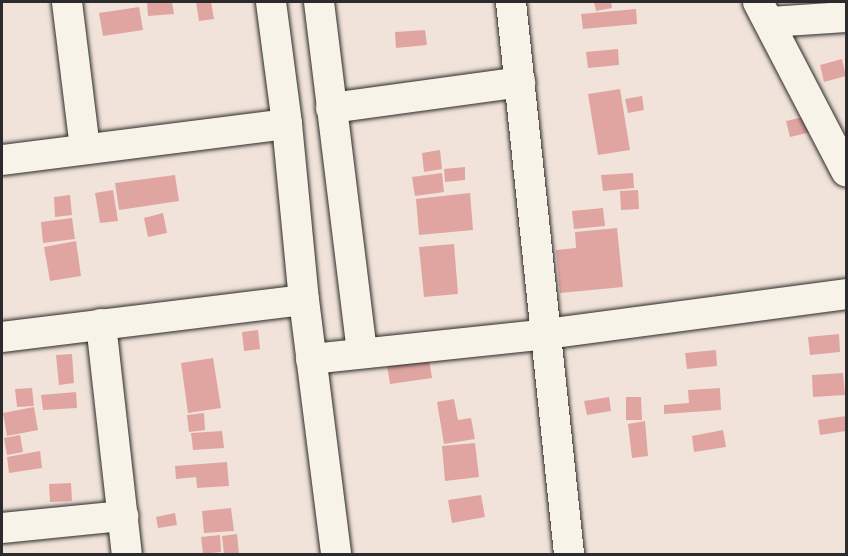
<!DOCTYPE html>
<style>
body{margin:0}
#map{position:relative;width:848px;height:556px;overflow:hidden;background:#f2e3da;font-family:"Indie Flower",sans-serif}
div>[style]{position:absolute}
[style*='--x']{left:calc(var(--x)*1px);top:calc(var(--y)*1px);width:calc(var(--w)*1px);rotate:calc(var(--a)*1deg)}
.building>*{inset:0;background:#e0a5a1}
.roads{filter:drop-shadow(0 0 2px #2b2b2b) drop-shadow(0 0 2px #2b2b2b)}
.minor>*{height:30px;margin:-15px;padding:0 15px;transform-origin:15px;border-radius:15px;background:#f7f3e8}
span{translate:-50% -50%;white-space:nowrap;text-align:center;line-height:1.15;-webkit-text-stroke:5px #f7f3e8;paint-order:stroke}
.frame{position:absolute;inset:0;border:3px solid #2b2b2b;pointer-events:none}
</style>
<div id="map">
<div class="building">
<i style="clip-path:polygon(147px 2px,172px 2px,174px 14px,148px 16px)"></i>
<i style="clip-path:polygon(196px 2px,211px 2px,214px 19px,199px 21px)"></i>
<i style="clip-path:polygon(594px 2px,611px 2px,612px 8px,596px 11px)"></i>
<i style="clip-path:polygon(139px 7px,143px 30px,103px 36px,99px 13px)"></i>
<i style="clip-path:polygon(636px 9px,637px 24px,583px 29px,581px 14px)"></i>
<i style="clip-path:polygon(425px 30px,427px 45px,396px 48px,395px 32px)"></i>
<i style="clip-path:polygon(618px 49px,619px 65px,588px 68px,586px 52px)"></i>
<i style="clip-path:polygon(842px 59px,846px 76px,824px 82px,820px 65px)"></i>
<i style="clip-path:polygon(620px 89px,630px 150px,598px 155px,588px 94px)"></i>
<i style="clip-path:polygon(642px 96px,644px 110px,628px 113px,625px 99px)"></i>
<i style="clip-path:polygon(816px 114px,820px 130px,790px 137px,786px 121px)"></i>
<i style="clip-path:polygon(440px 150px,442px 169px,424px 172px,422px 153px)"></i>
<i style="clip-path:polygon(465px 167px,465px 180px,445px 182px,444px 169px)"></i>
<i style="clip-path:polygon(442px 173px,444px 192px,415px 196px,412px 177px)"></i>
<i style="clip-path:polygon(633px 173px,634px 188px,603px 191px,601px 175px)"></i>
<i style="clip-path:polygon(175px 175px,179px 201px,119px 210px,115px 183px)"></i>
<i style="clip-path:polygon(113px 190px,118px 221px,100px 223px,95px 193px)"></i>
<i style="clip-path:polygon(638px 190px,639px 209px,621px 210px,620px 191px)"></i>
<i style="clip-path:polygon(470px 193px,473px 230px,419px 235px,416px 199px)"></i>
<i style="clip-path:polygon(70px 195px,72px 215px,55px 217px,54px 197px)"></i>
<i style="clip-path:polygon(603px 208px,605px 226px,574px 229px,572px 211px)"></i>
<i style="clip-path:polygon(163px 213px,167px 233px,148px 237px,144px 218px)"></i>
<i style="clip-path:polygon(72px 218px,75px 239px,43px 243px,41px 222px)"></i>
<i style="clip-path:polygon(617px 228px,623px 287px,560px 293px,556px 250px,576px 248px,575px 232px)"></i>
<i style="clip-path:polygon(76px 241px,81px 276px,50px 281px,44px 247px)"></i>
<i style="clip-path:polygon(454px 244px,458px 294px,424px 297px,419px 247px)"></i>
<i style="clip-path:polygon(258px 330px,260px 349px,244px 351px,242px 332px)"></i>
<i style="clip-path:polygon(839px 334px,840px 352px,810px 355px,808px 337px)"></i>
<i style="clip-path:polygon(716px 350px,717px 366px,687px 369px,685px 353px)"></i>
<i style="clip-path:polygon(428px 353px,432px 378px,390px 384px,386px 359px)"></i>
<i style="clip-path:polygon(72px 354px,74px 383px,59px 385px,56px 355px)"></i>
<i style="clip-path:polygon(213px 358px,221px 408px,188px 413px,181px 363px)"></i>
<i style="clip-path:polygon(843px 373px,845px 395px,813px 397px,812px 375px)"></i>
<i style="clip-path:polygon(32px 388px,34px 406px,17px 407px,15px 389px)"></i>
<i style="clip-path:polygon(720px 388px,721px 410px,664px 414px,664px 405px,689px 403px,688px 390px)"></i>
<i style="clip-path:polygon(76px 392px,77px 408px,43px 410px,41px 395px)"></i>
<i style="clip-path:polygon(609px 397px,611px 411px,587px 415px,584px 401px)"></i>
<i style="clip-path:polygon(626px 397px,641px 397px,642px 420px,626px 420px)"></i>
<i style="clip-path:polygon(454px 399px,458px 420px,471px 418px,475px 439px,444px 444px,437px 402px)"></i>
<i style="clip-path:polygon(34px 407px,38px 430px,7px 436px,3px 413px)"></i>
<i style="clip-path:polygon(204px 413px,205px 430px,189px 432px,187px 415px)"></i>
<i style="clip-path:polygon(846px 416px,846px 431px,820px 435px,818px 420px)"></i>
<i style="clip-path:polygon(645px 421px,648px 456px,632px 458px,628px 424px)"></i>
<i style="clip-path:polygon(723px 430px,726px 447px,694px 452px,692px 436px)"></i>
<i style="clip-path:polygon(222px 431px,224px 448px,193px 450px,191px 433px)"></i>
<i style="clip-path:polygon(20px 435px,23px 452px,7px 455px,4px 438px)"></i>
<i style="clip-path:polygon(475px 443px,479px 477px,445px 481px,442px 446px)"></i>
<i style="clip-path:polygon(40px 451px,42px 468px,9px 473px,7px 457px)"></i>
<i style="clip-path:polygon(227px 462px,229px 486px,197px 488px,196px 477px,176px 479px,175px 466px)"></i>
<i style="clip-path:polygon(71px 483px,72px 501px,50px 502px,49px 484px)"></i>
<i style="clip-path:polygon(481px 495px,485px 517px,452px 523px,448px 500px)"></i>
<i style="clip-path:polygon(231px 508px,234px 531px,204px 533px,202px 511px)"></i>
<i style="clip-path:polygon(175px 513px,177px 525px,158px 528px,156px 517px)"></i>
<i style="clip-path:polygon(237px 534px,239px 554px,224px 554px,222px 536px)"></i>
<i style="clip-path:polygon(220px 535px,221px 552px,203px 554px,201px 537px)"></i>
</div>
<div class="roads">
<div class="minor">
<i style="--x:67;--y:2;--w:148;--a:83"></i>
<i style="--x:271;--y:2;--w:123;--a:82.5"></i>
<i style="--x:287;--y:124;--w:177;--a:84.5"></i>
<i style="--x:304;--y:300;--w:256;--a:82.8"></i>
<i style="--x:319;--y:2;--w:352;--a:83"></i>
<i style="--x:511;--y:2;--w:555;--a:84"></i>
<i style="--x:758;--y:2;--w:191;--a:62.5"></i>
<i style="--x:770;--y:22;--w:76;--a:-3.8"></i>
<i style="--x:331;--y:108;--w:191;--a:-7.8"></i>
<i style="--x:2;--y:160;--w:287;--a:-7.2"></i>
<i style="--x:101;--y:324;--w:231;--a:83.6"></i>
<i style="--x:2;--y:337;--w:304;--a:-7"></i>
<i style="--x:311;--y:359;--w:237;--a:-6"></i>
<i style="--x:547;--y:334;--w:302;--a:-7.6"></i>
<i style="--x:2;--y:528;--w:122;--a:-5.7"></i>
</div>
</div>
<div class="frame"></div>
</div>
